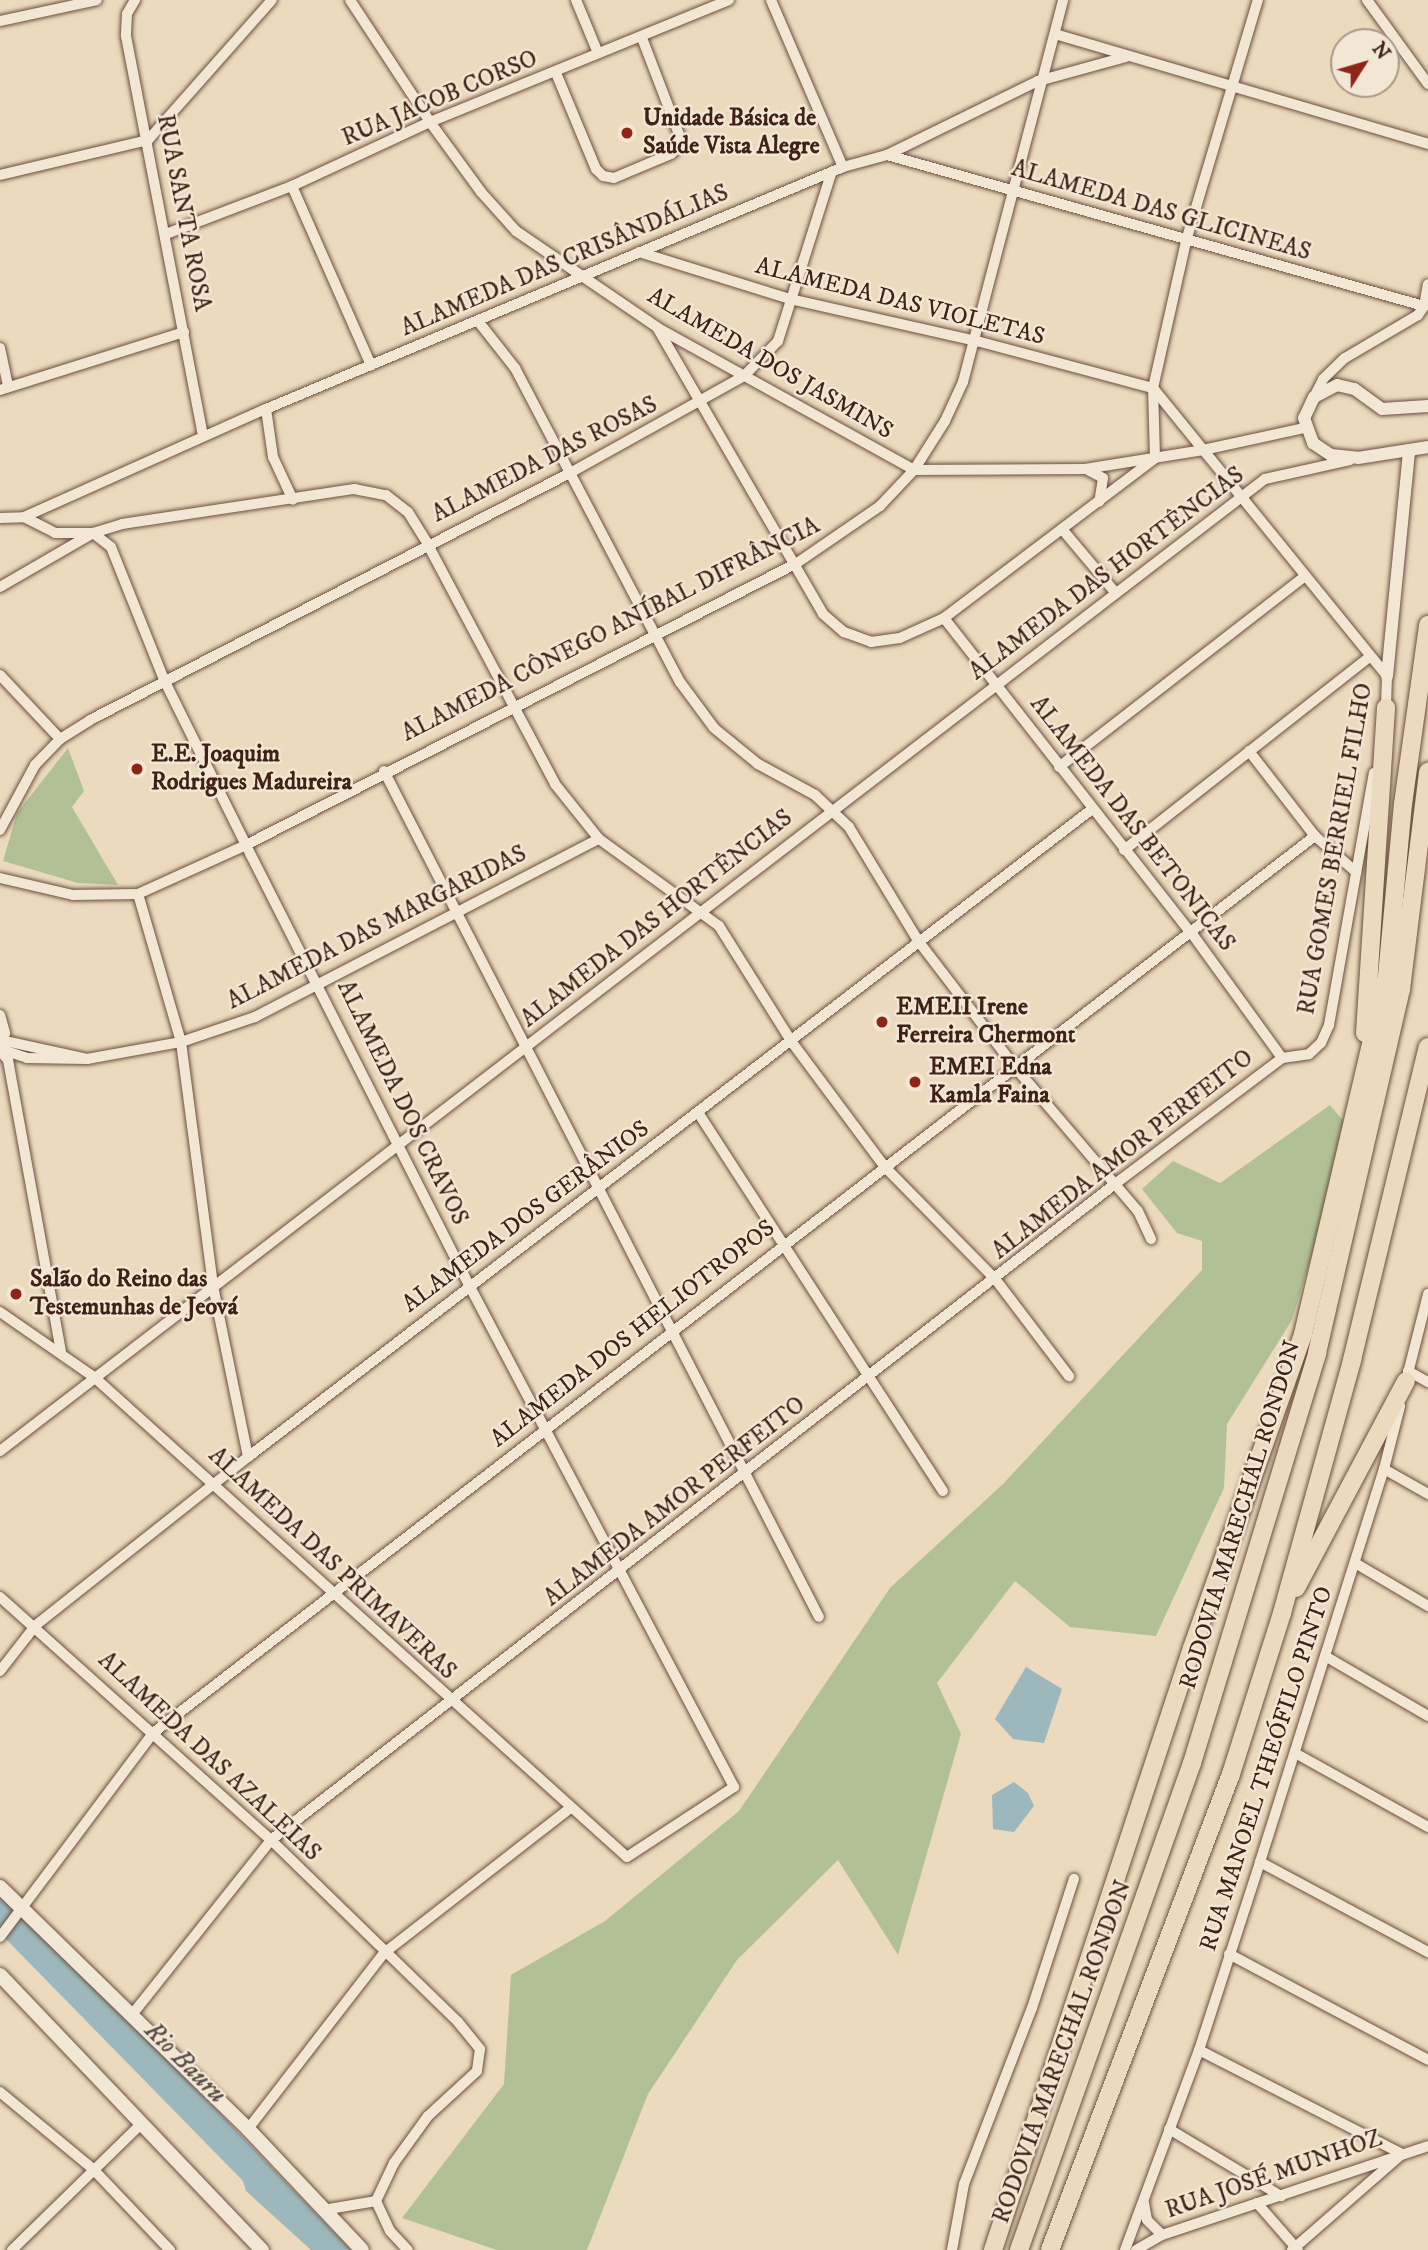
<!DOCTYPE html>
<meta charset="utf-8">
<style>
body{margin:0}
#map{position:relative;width:1428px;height:2250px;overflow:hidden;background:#ebdabd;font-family:"IM FELL DW Pica",serif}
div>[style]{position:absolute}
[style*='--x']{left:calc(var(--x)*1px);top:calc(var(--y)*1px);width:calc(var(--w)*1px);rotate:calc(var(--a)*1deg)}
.green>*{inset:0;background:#b2c195}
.water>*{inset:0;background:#9db8bc}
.roads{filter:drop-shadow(0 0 2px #6b4f3f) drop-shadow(0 0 2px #6b4f3f)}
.minor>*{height:10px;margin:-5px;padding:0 5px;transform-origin:5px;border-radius:5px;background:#f2e7d4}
.tertiary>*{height:12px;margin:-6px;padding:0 6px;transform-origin:6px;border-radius:6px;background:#f2e7d4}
.secondary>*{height:14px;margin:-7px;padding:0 7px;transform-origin:7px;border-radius:7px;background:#f2e7d4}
.motorway>*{height:18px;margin:-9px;padding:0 9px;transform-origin:9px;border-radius:9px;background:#ebdabd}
.dots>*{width:19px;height:19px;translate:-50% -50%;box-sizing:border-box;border:4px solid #f2e7d4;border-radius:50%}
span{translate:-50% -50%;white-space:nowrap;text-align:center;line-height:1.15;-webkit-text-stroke:5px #f2e7d4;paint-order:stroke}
.street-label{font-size:24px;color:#402115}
.poi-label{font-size:24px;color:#402115;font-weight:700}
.left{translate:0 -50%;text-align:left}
.water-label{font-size:26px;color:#5c4e47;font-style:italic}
.north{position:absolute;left:1330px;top:28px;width:70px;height:70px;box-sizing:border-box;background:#f2e7d4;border:2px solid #ab9888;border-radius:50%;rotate:53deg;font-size:19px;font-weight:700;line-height:28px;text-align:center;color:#402115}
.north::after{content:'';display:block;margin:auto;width:24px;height:32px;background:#8f2418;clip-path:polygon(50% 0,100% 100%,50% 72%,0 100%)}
</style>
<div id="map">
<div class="green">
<i style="clip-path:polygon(68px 748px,84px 791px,72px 807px,118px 885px,78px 883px,3px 861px,17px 813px)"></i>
<i style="clip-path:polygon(1330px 1105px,1350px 1129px,1292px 1320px,1227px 1424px,1224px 1488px,1156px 1636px,1070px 1627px,1015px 1581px,937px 1683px,961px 1734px,898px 1955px,838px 1860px,737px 1960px,648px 2094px,587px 2250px,497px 2250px,402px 2218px,504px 2084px,511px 1975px,605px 1921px,739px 1811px,890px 1588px,1003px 1484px,1202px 1270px,1202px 1241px,1177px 1233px,1142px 1189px,1173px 1161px,1220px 1183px)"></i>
</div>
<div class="water">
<i style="clip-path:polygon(1026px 1667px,1062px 1689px,1044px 1743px,1013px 1739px,995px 1719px)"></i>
<i style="clip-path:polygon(1014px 1782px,1028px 1793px,1034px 1806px,1014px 1832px,993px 1829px,992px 1795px)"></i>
<i style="clip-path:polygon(0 1897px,155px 2046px,351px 2250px,311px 2250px,246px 2191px,243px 2181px,0 1933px)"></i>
</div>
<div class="roads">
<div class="minor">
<i style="--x:135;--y:0;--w:16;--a:120"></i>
<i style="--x:127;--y:14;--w:22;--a:93"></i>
<i style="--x:126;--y:36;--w:406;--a:79.1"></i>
<i style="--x:350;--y:0;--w:146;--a:56.7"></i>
<i style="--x:430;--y:122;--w:87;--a:53.9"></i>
<i style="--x:481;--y:192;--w:52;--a:48.1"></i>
<i style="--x:516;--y:231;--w:172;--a:34.3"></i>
<i style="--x:658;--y:328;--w:293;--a:29"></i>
<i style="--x:914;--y:470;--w:171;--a:-0.3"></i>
<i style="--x:1085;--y:469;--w:120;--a:-9.1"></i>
<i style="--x:1203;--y:450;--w:103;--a:-12.3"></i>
<i style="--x:576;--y:0;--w:57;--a:67.5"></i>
<i style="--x:771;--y:0;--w:182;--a:66.7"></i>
<i style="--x:1367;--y:0;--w:104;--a:54"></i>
<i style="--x:0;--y:21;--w:99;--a:-12.2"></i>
<i style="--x:1055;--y:34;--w:389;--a:16.4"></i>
<i style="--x:556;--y:73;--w:104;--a:67.4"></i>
<i style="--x:596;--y:169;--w:10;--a:45"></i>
<i style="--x:603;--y:176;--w:11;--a:10"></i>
<i style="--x:614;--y:178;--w:62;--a:-22.8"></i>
<i style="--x:671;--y:154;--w:11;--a:-45"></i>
<i style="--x:679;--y:146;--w:9;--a:-84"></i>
<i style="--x:680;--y:137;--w:106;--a:-111"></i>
<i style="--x:887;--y:155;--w:558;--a:15.71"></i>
<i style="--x:0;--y:175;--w:152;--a:-13.3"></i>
<i style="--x:148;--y:140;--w:187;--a:-48.5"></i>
<i style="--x:292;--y:186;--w:196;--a:66.2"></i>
<i style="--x:166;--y:234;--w:135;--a:-20.9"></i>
<i style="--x:292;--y:186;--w:152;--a:-24.9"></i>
<i style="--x:430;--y:122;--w:323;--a:-22.2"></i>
<i style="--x:639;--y:252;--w:158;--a:17.3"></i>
<i style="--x:790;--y:299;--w:192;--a:12.7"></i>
<i style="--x:977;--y:341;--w:182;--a:15"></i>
<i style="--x:478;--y:321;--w:60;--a:51.8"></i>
<i style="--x:515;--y:368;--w:355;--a:62.3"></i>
<i style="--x:680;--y:682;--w:57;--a:53.5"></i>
<i style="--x:714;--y:728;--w:57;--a:39.3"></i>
<i style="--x:758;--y:764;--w:65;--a:28.5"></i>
<i style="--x:815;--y:795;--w:47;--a:43.3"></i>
<i style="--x:849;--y:827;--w:135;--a:58.7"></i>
<i style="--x:919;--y:942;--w:156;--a:52.5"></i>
<i style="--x:1014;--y:1066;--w:191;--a:49.5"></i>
<i style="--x:1138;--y:1211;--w:31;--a:65"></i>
<i style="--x:658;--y:329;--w:329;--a:59.9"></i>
<i style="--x:823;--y:614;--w:28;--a:41"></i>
<i style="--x:844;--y:632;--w:29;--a:20"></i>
<i style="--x:871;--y:642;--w:29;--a:-8"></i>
<i style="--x:900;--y:638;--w:48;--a:-24.4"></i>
<i style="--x:944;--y:618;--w:263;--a:-37.1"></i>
<i style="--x:0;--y:348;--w:40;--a:78"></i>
<i style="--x:1153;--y:388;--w:371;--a:50.9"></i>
<i style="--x:1387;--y:676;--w:34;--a:92"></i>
<i style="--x:0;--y:390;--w:193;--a:-17.5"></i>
<i style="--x:1314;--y:397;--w:20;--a:-63"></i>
<i style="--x:1323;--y:379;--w:30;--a:-44"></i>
<i style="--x:1345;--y:358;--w:85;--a:-30.5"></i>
<i style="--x:1418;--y:315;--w:11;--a:-56"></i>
<i style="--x:1424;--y:306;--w:22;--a:-80"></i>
<i style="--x:266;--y:409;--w:49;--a:81.7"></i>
<i style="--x:273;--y:457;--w:47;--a:65.1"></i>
<i style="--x:1155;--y:458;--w:70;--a:-91.6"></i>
<i style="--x:1153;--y:388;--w:151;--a:-77.3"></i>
<i style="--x:1186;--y:241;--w:252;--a:-73.4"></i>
<i style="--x:1086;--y:469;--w:19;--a:28"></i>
<i style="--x:1103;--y:478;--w:24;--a:99"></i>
<i style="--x:24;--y:517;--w:265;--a:-24.1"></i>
<i style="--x:266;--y:409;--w:626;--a:-22.75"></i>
<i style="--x:843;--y:167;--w:46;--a:-15.3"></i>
<i style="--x:887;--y:155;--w:168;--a:-26.1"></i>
<i style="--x:1038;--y:81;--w:91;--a:-15.3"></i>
<i style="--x:0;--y:518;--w:24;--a:-2"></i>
<i style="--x:24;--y:517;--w:35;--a:27"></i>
<i style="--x:55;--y:533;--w:35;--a:0"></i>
<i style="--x:1062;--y:529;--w:81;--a:50"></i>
<i style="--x:0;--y:587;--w:108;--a:-30.1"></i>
<i style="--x:93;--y:533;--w:30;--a:-17"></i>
<i style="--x:122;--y:524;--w:235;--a:-8.6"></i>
<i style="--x:354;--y:489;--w:33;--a:11"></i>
<i style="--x:386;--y:495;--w:28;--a:38"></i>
<i style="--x:408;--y:512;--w:36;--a:58"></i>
<i style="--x:427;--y:543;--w:273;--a:62"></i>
<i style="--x:555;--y:784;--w:70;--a:51.3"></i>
<i style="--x:599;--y:839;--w:148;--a:35.9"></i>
<i style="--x:719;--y:926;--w:136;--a:57.9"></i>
<i style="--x:791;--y:1041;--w:157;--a:53.3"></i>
<i style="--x:885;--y:1167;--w:158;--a:45.5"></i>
<i style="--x:996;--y:1280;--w:121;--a:52.8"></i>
<i style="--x:944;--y:618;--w:403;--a:51.9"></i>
<i style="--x:1193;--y:935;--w:152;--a:54.1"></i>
<i style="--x:0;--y:675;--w:88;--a:46.8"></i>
<i style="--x:1249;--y:751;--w:108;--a:52.2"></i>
<i style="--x:1315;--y:836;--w:55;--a:41.3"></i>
<i style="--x:1059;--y:767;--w:311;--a:-37.8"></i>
<i style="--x:384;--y:771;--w:951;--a:62.79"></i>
<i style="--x:0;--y:830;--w:74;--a:-61.7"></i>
<i style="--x:35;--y:765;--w:36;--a:-46"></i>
<i style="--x:60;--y:739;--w:36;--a:-32"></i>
<i style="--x:90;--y:720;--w:540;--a:-27.23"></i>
<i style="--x:570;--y:473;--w:199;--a:-29.1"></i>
<i style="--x:744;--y:376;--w:49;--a:-45.8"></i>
<i style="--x:778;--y:341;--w:175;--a:-72.4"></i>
<i style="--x:1124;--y:850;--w:312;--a:-38.2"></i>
<i style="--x:0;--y:878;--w:75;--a:13.1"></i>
<i style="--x:73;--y:895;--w:65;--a:-0.9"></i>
<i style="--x:138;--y:894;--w:119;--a:-24.4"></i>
<i style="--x:246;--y:845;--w:619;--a:-27.1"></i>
<i style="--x:797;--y:563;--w:101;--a:-34.5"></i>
<i style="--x:880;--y:506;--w:50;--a:-46.6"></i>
<i style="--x:914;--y:470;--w:58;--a:-57.7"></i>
<i style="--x:945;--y:421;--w:43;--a:-65.2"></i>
<i style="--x:963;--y:382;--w:395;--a:-75.3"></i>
<i style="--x:138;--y:894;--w:154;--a:73.8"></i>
<i style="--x:181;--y:1042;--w:251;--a:82.5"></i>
<i style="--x:214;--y:1291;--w:169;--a:78.4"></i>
<i style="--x:0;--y:1015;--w:19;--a:74"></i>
<i style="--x:0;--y:1029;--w:19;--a:74"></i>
<i style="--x:3;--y:1050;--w:25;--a:18"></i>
<i style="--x:27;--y:1058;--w:60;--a:1"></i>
<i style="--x:87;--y:1059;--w:83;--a:-167.5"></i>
<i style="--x:1;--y:1052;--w:11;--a:49"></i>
<i style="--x:8;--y:1060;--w:297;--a:79.7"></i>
<i style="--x:87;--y:1059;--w:96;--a:-10.3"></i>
<i style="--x:181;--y:1042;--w:78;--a:-18.7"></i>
<i style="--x:255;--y:1017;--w:387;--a:-27.4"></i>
<i style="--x:699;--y:1114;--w:449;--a:57.1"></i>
<i style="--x:0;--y:1312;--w:114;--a:34.7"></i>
<i style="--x:94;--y:1377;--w:717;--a:42.01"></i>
<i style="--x:627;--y:1857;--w:128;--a:-33.2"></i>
<i style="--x:734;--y:1787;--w:568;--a:-117.83"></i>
<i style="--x:469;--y:1285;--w:493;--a:-116.9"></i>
<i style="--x:246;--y:845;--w:182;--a:-116.4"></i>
<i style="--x:165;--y:682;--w:145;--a:-111.8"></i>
<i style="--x:111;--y:547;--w:23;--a:-142"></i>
<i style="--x:1408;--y:1371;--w:23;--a:29"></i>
<i style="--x:1405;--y:1385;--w:94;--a:-75.8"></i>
<i style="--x:0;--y:1451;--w:1595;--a:-37.54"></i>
<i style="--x:1265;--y:479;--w:87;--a:-12.6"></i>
<i style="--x:1384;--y:1469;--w:51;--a:29.6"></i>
<i style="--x:1355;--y:1563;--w:85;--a:30.5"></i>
<i style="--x:0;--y:1597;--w:364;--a:41.9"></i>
<i style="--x:271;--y:1840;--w:261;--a:44.2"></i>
<i style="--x:458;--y:2022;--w:35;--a:51"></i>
<i style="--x:480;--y:2049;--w:22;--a:98"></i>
<i style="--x:477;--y:2071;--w:67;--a:137.4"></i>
<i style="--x:428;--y:2116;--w:58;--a:125.9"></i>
<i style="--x:394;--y:2163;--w:42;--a:115.3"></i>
<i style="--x:1325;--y:1656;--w:119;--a:30.2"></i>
<i style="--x:0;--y:1671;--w:58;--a:-52"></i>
<i style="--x:36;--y:1625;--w:270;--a:-38.4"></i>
<i style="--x:248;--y:1457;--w:1063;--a:-37.51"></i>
<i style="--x:1295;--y:1753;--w:152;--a:29.1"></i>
<i style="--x:1260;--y:1862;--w:191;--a:28.2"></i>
<i style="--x:0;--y:1937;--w:255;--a:-53.1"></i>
<i style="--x:153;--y:1733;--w:1468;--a:-37.67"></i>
<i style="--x:1229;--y:1954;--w:225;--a:28"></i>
<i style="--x:131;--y:2016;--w:225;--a:-51.5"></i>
<i style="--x:271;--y:1840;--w:1069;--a:-37.86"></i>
<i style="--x:1115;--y:1184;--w:209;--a:-37"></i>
<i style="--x:1282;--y:1058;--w:27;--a:-8"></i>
<i style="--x:1309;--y:1054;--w:16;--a:-43"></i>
<i style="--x:1321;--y:1043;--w:20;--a:-66"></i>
<i style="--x:1329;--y:1025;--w:256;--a:-79.9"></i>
<i style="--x:1199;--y:2050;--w:228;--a:27.1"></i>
<i style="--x:1402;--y:2154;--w:146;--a:138.9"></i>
<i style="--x:0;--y:2092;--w:121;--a:39.6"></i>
<i style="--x:93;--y:2169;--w:112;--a:46.5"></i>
<i style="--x:248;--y:2129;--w:222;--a:-52.3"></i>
<i style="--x:384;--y:1953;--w:234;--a:-37.9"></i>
<i style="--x:1169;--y:2129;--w:131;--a:30.9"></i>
<i style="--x:1144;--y:2203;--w:17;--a:80"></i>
<i style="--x:1147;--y:2220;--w:21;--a:45"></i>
<i style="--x:1257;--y:2203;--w:62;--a:48.9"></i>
<i style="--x:323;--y:2210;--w:54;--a:-9.6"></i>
<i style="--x:376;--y:2201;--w:33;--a:65"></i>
<i style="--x:390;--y:2231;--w:26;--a:47"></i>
<i style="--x:12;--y:2250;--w:180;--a:-44.3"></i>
<i style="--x:952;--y:2250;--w:67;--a:-79.7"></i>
<i style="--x:964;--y:2184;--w:189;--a:-68.9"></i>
<i style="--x:1032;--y:2008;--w:136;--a:-72"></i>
<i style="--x:1125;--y:2250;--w:213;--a:-69.7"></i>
<i style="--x:1199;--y:2050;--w:198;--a:-72"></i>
<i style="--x:1260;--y:1862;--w:412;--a:-72.5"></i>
<i style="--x:1384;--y:1469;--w:65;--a:-75.7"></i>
<i style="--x:1136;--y:2250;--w:30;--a:-30"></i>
<i style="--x:1162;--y:2235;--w:280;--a:-18.5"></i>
</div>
<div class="tertiary">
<i style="--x:1428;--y:406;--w:46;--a:176.3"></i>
<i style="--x:1382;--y:409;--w:34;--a:-144"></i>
<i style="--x:1354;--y:389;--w:17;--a:-167"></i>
<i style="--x:1337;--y:385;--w:26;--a:152"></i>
<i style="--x:1314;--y:397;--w:23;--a:115"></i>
<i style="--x:1304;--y:418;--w:27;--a:70"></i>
<i style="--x:1313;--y:443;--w:22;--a:34"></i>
<i style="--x:1331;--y:455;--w:27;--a:6"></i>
<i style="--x:1358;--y:458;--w:71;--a:-8.9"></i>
<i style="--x:1387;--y:676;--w:227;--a:-84.4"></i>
</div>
<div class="secondary">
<i style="--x:0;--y:1887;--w:347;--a:44.3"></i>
<i style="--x:248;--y:2129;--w:166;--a:46.7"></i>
<i style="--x:0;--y:1975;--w:380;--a:46.4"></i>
</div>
<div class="motorway">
<i style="--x:1365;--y:1033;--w:326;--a:-86.3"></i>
<i style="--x:1296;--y:1588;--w:234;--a:-62"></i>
<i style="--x:993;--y:2250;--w:634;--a:-71.71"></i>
<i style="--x:1192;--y:1648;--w:333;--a:-70.5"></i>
<i style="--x:1303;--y:1334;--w:368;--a:-76.8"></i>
<i style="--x:1387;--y:976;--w:173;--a:-84.7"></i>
<i style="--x:1403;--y:804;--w:181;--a:-82"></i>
<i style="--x:1019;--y:2250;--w:517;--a:-70.44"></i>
<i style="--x:1192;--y:1763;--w:429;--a:-73"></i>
<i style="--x:1317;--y:1353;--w:374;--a:-77"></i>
<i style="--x:1401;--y:989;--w:219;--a:-82.9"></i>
<i style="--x:1050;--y:2250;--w:509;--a:-69.18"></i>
<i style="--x:1231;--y:1774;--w:169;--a:-72.4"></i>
<i style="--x:1282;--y:1613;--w:263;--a:-74.5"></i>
<i style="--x:1352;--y:1360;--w:322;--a:-76.4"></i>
</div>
</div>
<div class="dots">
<i style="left:627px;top:133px;background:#8f2418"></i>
<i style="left:137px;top:769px;background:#8f2418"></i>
<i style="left:882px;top:1022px;background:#8f2418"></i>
<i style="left:915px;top:1082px;background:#8f2418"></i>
<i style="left:16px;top:1294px;background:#8f2418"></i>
</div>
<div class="street-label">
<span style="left:440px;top:99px;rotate:-23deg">RUA JACOB CORSO</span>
<span style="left:1161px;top:211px;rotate:16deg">ALAMEDA DAS GLICINEAS</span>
<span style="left:183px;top:213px;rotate:79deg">RUA SANTA ROSA</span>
<span style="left:565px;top:261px;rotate:-23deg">ALAMEDA DAS CRISÂNDÁLIAS</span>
<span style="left:900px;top:302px;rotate:14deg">ALAMEDA DAS VIOLETAS</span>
<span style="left:770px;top:364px;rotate:30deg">ALAMEDA DOS JASMINS</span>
<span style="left:545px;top:460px;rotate:-27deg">ALAMEDA DAS ROSAS</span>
<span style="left:1107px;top:574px;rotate:-37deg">ALAMEDA DAS HORTÊNCIAS</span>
<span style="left:611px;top:630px;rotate:-27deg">ALAMEDA CÔNEGO ANÍBAL DIFRÂNCIA</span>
<span style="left:1132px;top:824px;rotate:52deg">ALAMEDA DAS BETONICAS</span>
<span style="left:1336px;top:849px;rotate:-80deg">RUA GOMES BERRIEL FILHO</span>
<span style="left:657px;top:919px;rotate:-38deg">ALAMEDA DAS HORTÊNCIAS</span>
<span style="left:377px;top:928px;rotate:-27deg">ALAMEDA DAS MARGARIDAS</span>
<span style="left:402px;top:1103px;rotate:64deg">ALAMEDA DOS CRAVOS</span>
<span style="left:1123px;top:1155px;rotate:-38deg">ALAMEDA AMOR PERFEITO</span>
<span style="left:526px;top:1217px;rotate:-37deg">ALAMEDA DOS GERÂNIOS</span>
<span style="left:633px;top:1334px;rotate:-38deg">ALAMEDA DOS HELIOTROPOS</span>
<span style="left:675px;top:1502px;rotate:-38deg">ALAMEDA AMOR PERFEITO</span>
<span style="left:1241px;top:1515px;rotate:-73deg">RODOVIA MARECHAL RONDON</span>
<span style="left:332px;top:1564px;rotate:43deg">ALAMEDA DAS PRIMAVERAS</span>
<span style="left:209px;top:1757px;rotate:43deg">ALAMEDA DAS AZALEIAS</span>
<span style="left:1267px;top:1769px;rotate:-72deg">RUA MANOEL THEÓFILO PINTO</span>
<span style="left:1063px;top:2052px;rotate:-70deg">RODOVIA MARECHAL RONDON</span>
<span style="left:1274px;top:2175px;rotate:-19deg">RUA JOSÉ MUNHOZ</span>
</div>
<div class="poi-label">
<span class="left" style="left:643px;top:133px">Unidade Básica de<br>Saúde Vista Alegre</span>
<span class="left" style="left:151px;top:769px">E.E. Joaquim<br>Rodrigues Madureira</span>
<span class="left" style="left:896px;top:1022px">EMEII Irene<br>Ferreira Chermont</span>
<span class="left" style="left:929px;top:1082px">EMEI Edna<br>Kamla Faina</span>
<span class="left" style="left:30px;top:1294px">Salão do Reino das<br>Testemunhas de Jeová</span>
</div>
<div class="water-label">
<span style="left:185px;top:2063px;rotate:45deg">Rio Bauru</span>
</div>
<div class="north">N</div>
</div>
